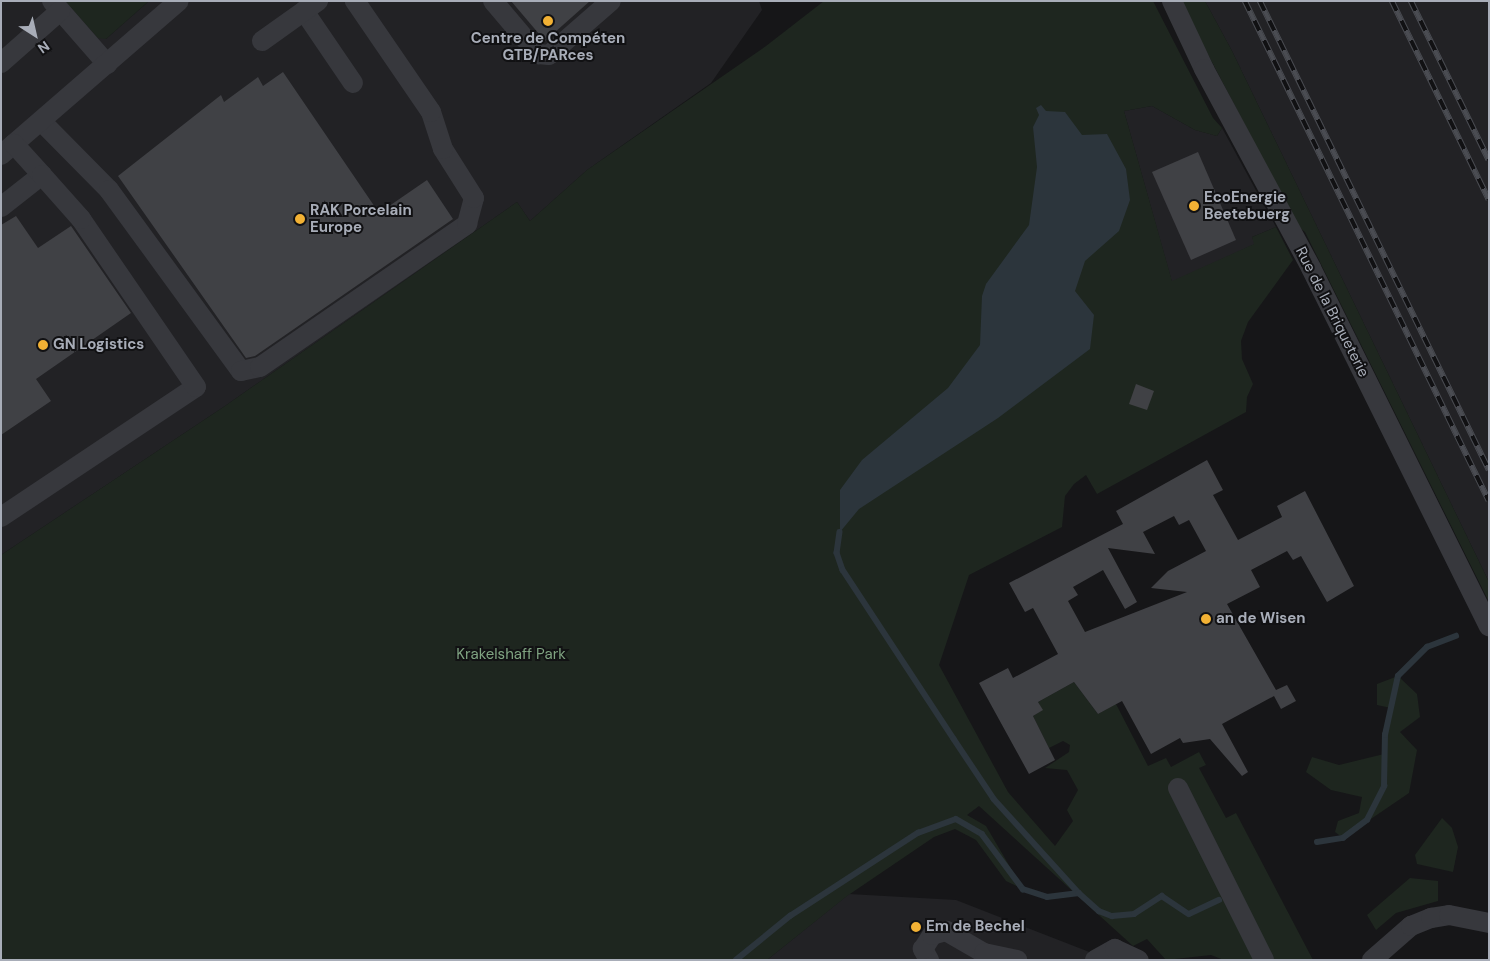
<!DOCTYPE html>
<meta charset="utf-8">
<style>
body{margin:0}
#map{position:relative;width:1490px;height:961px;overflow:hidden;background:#161618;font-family:"DM Sans",sans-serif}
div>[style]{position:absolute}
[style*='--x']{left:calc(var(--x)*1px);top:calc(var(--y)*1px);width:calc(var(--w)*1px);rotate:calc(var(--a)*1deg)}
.built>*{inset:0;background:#222225}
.green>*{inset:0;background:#1e261f}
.water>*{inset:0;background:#2c353c}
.stream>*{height:5.5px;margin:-2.75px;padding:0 2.75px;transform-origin:2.75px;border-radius:2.75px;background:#2c353c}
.building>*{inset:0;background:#404145}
.minor>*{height:20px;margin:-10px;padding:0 10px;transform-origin:10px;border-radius:10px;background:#37383d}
.rail>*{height:5.5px;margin-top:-2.75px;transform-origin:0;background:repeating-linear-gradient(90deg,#111113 0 11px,#4a4c52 0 22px);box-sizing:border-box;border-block:1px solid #4a4c52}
.dots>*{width:14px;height:14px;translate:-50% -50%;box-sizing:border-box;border:2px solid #111113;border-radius:50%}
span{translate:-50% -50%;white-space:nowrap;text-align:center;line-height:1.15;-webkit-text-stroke:4px #111113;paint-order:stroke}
.poi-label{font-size:15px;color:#a8adb8;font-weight:700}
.left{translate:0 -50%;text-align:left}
.street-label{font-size:15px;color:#a8adb8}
.park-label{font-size:15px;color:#7fa381}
.frame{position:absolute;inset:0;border:2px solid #a8adb8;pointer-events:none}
.north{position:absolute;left:10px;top:10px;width:50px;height:50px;-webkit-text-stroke:4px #111113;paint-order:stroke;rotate:145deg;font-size:14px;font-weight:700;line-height:20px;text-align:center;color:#a8adb8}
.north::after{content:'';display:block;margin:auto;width:18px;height:22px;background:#a8adb8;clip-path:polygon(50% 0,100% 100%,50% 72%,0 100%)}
</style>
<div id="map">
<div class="built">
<i style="clip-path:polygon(1px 1px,65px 1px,106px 39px,149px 1px,759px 1px,762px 10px,711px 83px,587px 170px,530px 221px,517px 202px,225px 406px,1px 555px)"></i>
<i style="clip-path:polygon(1205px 1px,1489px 1px,1489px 582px,1232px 51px)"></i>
<i style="clip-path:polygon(1152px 106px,1195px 130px,1217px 136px,1222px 128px,1276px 227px,1252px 237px,1255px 244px,1172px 282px,1124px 111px)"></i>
<i style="clip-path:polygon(849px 894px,956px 900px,1110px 960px,767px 960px)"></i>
</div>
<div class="green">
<i style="clip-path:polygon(65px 1px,149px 1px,106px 39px,98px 38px)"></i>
<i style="clip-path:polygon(824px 1px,1153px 1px,1213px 118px,1222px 128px,1217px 136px,1195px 130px,1152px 106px,1124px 111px,1172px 281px,1254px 244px,1252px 237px,1276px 227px,1293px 260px,1248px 322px,1241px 341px,1242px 359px,1253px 384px,1247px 397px,1246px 412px,1097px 494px,1086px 475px,1074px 484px,1065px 496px,1062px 527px,969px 575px,939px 665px,1008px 792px,1055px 846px,1073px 821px,1067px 810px,1078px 790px,1067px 770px,1045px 768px,1069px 752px,1070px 745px,1063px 741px,1049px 748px,1033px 716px,1042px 710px,1038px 702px,1074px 682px,1098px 714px,1116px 704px,1148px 766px,1166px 758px,1171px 767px,1199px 752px,1206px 765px,1199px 768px,1226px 818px,1236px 813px,1313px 960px,1224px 960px,1211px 955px,1166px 960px,1147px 939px,1133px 946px,979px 806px,967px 815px,986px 826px,1023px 889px,1006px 881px,976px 840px,955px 829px,934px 837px,847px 896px,767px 960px,1px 960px,1px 555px,225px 406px,517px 202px,530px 221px,587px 170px,766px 46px)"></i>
<i style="clip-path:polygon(1180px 1px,1205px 1px,1232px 51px,1489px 582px,1489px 602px,1305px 232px,1298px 226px)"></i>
<i style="clip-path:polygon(1398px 676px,1417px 694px,1420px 717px,1400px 732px,1417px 750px,1409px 793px,1343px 838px,1335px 832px,1338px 821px,1359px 813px,1362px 797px,1331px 790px,1306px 772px,1312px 757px,1339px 765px,1384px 754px,1391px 708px,1377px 705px,1377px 684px)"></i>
<i style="clip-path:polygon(1442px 818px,1452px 828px,1458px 847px,1453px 872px,1417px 864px,1415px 855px)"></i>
<i style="clip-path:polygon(1410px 878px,1438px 881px,1438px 901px,1396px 913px,1376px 930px,1367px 915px)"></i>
</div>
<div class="water">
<i style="clip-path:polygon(1041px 105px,1046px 111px,1065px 112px,1082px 135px,1107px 134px,1126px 169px,1130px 200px,1119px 231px,1085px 261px,1075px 291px,1094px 315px,1090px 349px,998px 418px,859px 509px,840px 532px,840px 490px,862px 460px,948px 388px,980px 345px,982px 296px,986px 284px,1029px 225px,1037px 167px,1033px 127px,1039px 115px,1036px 108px)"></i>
</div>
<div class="stream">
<i style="--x:840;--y:532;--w:21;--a:98"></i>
<i style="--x:837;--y:553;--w:18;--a:71"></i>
<i style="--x:843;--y:570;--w:202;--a:56.7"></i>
<i style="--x:954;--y:739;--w:72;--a:56.3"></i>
<i style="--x:994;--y:799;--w:127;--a:47.9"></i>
<i style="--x:1317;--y:842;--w:26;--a:-9"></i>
<i style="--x:1343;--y:838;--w:30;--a:-37"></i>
<i style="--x:1367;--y:820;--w:38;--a:-63"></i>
<i style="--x:1384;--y:786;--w:51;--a:-88.9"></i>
<i style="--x:1385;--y:735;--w:60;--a:-77.6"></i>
<i style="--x:1398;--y:676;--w:41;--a:-45"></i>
<i style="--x:1427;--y:647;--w:31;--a:-21"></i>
<i style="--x:736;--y:960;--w:70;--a:-39.2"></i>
<i style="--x:790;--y:916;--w:153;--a:-33"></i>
<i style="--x:918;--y:833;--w:40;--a:-20.2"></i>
<i style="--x:956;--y:819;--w:30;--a:30"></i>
<i style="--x:982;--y:834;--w:69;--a:53.3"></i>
<i style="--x:1023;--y:889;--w:25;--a:18"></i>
<i style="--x:1047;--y:897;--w:32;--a:-7"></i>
<i style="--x:1079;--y:893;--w:27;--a:42"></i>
<i style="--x:1099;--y:911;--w:14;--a:21"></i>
<i style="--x:1112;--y:916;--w:22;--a:-5"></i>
<i style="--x:1134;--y:914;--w:33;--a:-33"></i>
<i style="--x:1162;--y:896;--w:32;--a:34"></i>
<i style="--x:1189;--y:914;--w:33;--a:-25"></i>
</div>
<div class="building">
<i style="clip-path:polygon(511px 1px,590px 1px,545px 41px)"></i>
<i style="clip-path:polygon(283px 72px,379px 213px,427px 180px,453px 219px,255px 356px,246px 358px,118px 176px,221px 95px,224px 102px,258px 77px,263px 86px)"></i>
<i style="clip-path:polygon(1198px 152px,1236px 240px,1191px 260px,1152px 172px)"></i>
<i style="clip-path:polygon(16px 216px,38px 248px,71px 226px,131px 313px,36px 379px,51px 401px,1px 435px,1px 225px)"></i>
<i style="clip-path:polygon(1136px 384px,1154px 391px,1147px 410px,1129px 404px)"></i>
<i style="clip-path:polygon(evenodd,1207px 460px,1223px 490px,1213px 495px,1238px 540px,1282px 517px,1277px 506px,1305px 491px,1354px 586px,1327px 602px,1301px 556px,1293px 560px,1287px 551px,1251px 570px,1260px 587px,1227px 604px,1276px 690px,1287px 685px,1296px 701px,1281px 709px,1274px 696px,1222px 724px,1248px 772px,1242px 776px,1210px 739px,1183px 743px,1180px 738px,1151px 754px,1122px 701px,1098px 714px,1074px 682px,1038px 702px,1043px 710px,1033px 716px,1055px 760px,1029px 774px,979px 683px,1008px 668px,1013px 678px,1058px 654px,1033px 608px,1025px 612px,1009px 583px,1123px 524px,1116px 511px,1207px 460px,1174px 516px,1179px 525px,1189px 520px,1206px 551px,1168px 571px,1151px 588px,1187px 592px,1085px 632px,1068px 601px,1078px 595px,1073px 587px,1103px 570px,1125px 609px,1137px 602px,1108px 548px,1155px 554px,1143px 532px,1174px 516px)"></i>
</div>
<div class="minor">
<i style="--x:52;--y:1;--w:84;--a:48.9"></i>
<i style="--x:493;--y:1;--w:70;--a:49.7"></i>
<i style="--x:538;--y:54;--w:11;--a:5"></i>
<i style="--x:549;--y:55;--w:82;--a:-41.1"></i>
<i style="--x:1172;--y:1;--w:75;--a:64.8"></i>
<i style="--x:1204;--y:69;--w:226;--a:61.7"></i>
<i style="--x:1311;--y:268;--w:400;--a:63.6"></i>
<i style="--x:304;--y:11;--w:87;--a:55.8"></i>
<i style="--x:262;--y:41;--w:69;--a:-35.5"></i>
<i style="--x:1;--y:63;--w:79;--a:-41.4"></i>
<i style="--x:41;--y:121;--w:97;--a:45.4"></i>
<i style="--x:109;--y:190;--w:224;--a:53.9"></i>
<i style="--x:241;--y:371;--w:19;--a:-12"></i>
<i style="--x:260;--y:367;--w:252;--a:-34.6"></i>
<i style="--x:467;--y:224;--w:27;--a:-75"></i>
<i style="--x:474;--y:198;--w:58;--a:-122.3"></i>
<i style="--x:443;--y:149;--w:39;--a:-108"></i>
<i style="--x:431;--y:112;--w:135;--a:-124.4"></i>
<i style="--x:1;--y:155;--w:235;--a:-40.9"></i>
<i style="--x:1;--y:207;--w:52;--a:-38"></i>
<i style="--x:42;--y:175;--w:42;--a:-132.1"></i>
<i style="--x:1;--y:517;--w:234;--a:-33.7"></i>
<i style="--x:196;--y:387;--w:204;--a:-124.4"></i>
<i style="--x:81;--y:219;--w:59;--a:-131.6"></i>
<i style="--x:1178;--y:788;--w:192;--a:63.4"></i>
<i style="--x:929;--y:960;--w:13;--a:-119"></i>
<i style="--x:923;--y:949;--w:17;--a:-57"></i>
<i style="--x:932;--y:935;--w:15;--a:-16"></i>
<i style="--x:946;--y:931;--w:44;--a:30.1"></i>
<i style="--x:984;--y:953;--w:34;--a:12"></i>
<i style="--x:1095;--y:960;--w:23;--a:-29"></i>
<i style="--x:1115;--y:949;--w:26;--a:25"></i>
<i style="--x:1372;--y:960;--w:52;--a:-41.1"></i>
<i style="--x:1411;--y:926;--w:22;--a:-22"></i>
<i style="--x:1431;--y:918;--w:18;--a:-9"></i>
<i style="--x:1449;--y:915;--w:41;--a:11.3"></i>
</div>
<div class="rail">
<i style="--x:1245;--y:1;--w:556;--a:63.99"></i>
<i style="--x:1260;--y:1;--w:522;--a:63.97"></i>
<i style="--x:1392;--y:1;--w:221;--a:64"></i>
<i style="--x:1411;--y:1;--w:177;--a:63.9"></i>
</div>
<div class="dots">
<i style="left:548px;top:21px;background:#f2b134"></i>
<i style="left:1194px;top:206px;background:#f2b134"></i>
<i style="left:300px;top:219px;background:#f2b134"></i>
<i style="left:43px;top:345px;background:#f2b134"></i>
<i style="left:1206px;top:619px;background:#f2b134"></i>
<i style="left:916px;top:927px;background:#f2b134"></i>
</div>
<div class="poi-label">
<span style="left:548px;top:47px">Centre de Compéten<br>GTB/PARces</span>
<span class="left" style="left:1204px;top:206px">EcoEnergie<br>Beetebuerg</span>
<span class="left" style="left:310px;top:219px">RAK Porcelain<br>Europe</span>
<span class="left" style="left:53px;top:345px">GN Logistics</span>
<span class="left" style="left:1216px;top:619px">an de Wisen</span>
<span class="left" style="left:926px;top:927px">Em de Bechel</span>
</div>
<div class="street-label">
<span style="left:1332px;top:312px;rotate:63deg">Rue de la Briqueterie</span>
</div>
<div class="park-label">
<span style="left:511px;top:655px">Krakelshaff Park</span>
</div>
<div class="frame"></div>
<div class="north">N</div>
</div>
